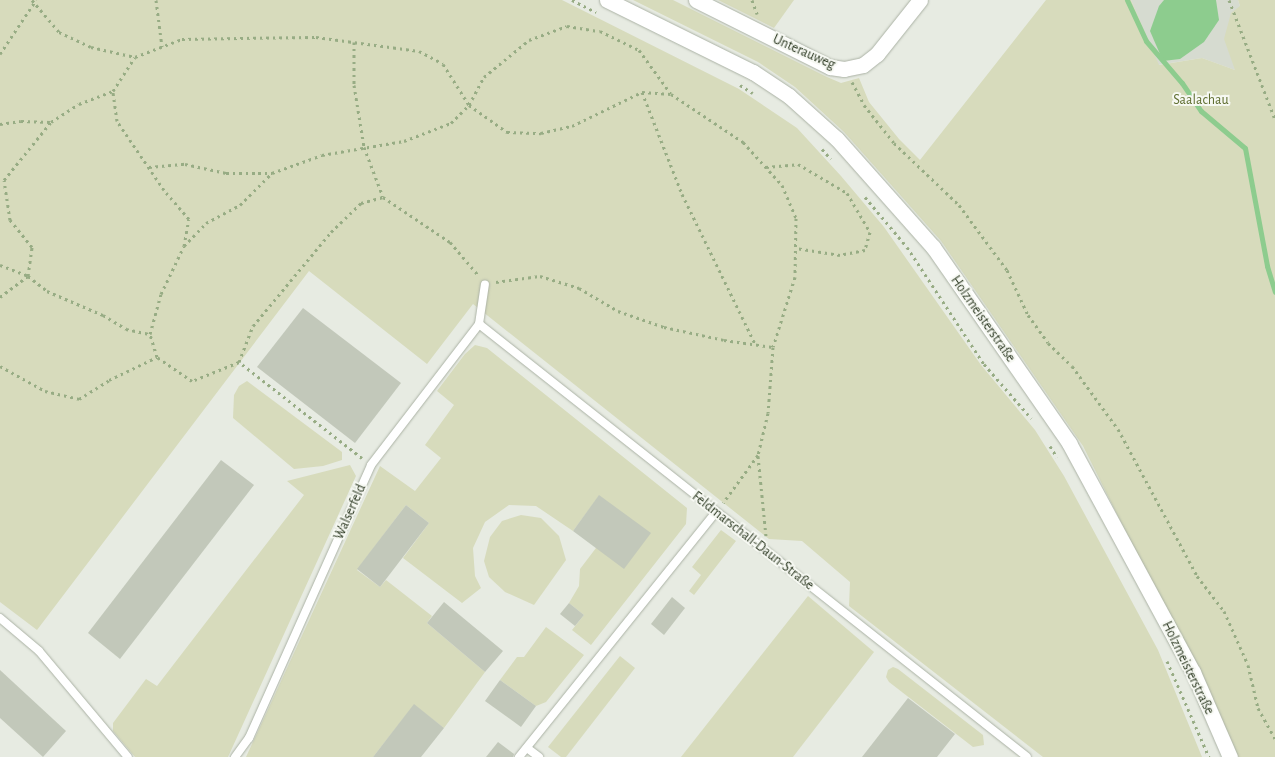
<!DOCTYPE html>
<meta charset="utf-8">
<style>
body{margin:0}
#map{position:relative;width:1275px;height:757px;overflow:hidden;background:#e7ebe2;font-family:"Alegreya Sans",sans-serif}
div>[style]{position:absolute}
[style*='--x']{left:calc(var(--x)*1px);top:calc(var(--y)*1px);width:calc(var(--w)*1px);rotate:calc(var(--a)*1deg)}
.built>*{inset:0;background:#d6dbd0}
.green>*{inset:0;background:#d7dbbc}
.water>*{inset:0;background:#8dcc8e}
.stream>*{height:5px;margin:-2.5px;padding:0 2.5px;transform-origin:2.5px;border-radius:2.5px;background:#8dcc8e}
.building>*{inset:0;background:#c2c8ba}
.path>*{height:3px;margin-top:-1.5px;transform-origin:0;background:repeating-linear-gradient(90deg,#97ac84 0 2.5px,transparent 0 6.5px)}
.roads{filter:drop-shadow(0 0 1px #abb2a5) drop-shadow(0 0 1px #abb2a5)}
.service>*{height:8px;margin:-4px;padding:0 4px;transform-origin:4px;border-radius:4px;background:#fff}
.minor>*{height:15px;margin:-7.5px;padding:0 7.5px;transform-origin:7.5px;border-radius:7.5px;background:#fff}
.tertiary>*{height:15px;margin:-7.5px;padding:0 7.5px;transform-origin:7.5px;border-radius:7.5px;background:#fff}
span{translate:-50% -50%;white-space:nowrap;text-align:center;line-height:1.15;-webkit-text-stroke:4px #f6f8f2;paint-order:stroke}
.street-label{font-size:14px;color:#2d3a23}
.park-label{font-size:14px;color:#5f6e30}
</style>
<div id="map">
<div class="built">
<i style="clip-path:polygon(1131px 0,1238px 0,1240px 6px,1235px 70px,1202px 58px,1158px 65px)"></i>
</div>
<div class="green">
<i style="clip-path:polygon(0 0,562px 0,739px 89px,797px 128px,841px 176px,884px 227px,981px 365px,1035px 430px,1064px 476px,1158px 650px,1202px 757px,1043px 757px,849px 606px,850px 582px,802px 541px,769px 539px,473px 304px,427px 364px,309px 271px,37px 630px,0 602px)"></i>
<i style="clip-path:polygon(633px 0,673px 0,827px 77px,841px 83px,859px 78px,869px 102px,899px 139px,920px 160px,1046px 0,1131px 0,1159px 65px,1202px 58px,1235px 70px,1224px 39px,1231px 13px,1240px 6px,1238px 0,1275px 0,1275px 757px,1238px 757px,1083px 446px,941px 241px,844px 132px,795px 87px,758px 62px)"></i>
<i style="clip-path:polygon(718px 0,794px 0,774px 28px)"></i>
<i style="clip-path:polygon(475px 345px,487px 348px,687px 508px,686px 524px,591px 645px,572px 630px,584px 615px,569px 603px,579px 586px,580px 569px,596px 548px,599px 496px,573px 531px,536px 506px,509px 505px,485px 522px,473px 548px,475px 576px,481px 588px,462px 603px,403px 558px,429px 523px,406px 505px,357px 570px,380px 587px,386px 580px,432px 616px,427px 623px,485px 672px,444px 728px,414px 705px,373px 757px,246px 757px,380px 466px,415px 491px,441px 458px,425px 445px,454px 405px,437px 391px,465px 354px)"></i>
<i style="clip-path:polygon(247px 381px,342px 452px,342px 460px,323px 466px,294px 469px,233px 418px,234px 395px,239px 386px)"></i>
<i style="clip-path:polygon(350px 465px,356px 476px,228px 757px,135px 757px,113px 731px,113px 723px,146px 679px,157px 686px,304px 495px,287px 481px)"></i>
<i style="clip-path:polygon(521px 515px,541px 518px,559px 536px,566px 560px,534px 605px,505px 592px,489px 577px,484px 561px,490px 537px,502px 521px)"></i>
<i style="clip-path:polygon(721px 530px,736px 541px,694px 595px,689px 591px,701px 575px,692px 567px)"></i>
<i style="clip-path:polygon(808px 596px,874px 652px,793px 757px,681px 757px)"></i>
<i style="clip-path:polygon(546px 627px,584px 655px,546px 702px,536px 706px,500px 680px,517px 657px,524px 657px)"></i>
<i style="clip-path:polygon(620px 656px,635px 668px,566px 757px,561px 757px,548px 747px)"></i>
<i style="clip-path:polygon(893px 667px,898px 669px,983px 735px,984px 745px,973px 747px,889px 682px,886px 677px,888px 670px)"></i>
</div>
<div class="water">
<i style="clip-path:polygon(1164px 0,1216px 0,1219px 20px,1204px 42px,1180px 59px,1163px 61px,1150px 31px,1159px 6px)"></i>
</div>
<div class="stream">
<i style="--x:1127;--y:0;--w:45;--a:65.1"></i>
<i style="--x:1146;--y:41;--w:55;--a:49.4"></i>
<i style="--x:1182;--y:83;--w:34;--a:56"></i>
<i style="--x:1201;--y:111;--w:57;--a:40.1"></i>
<i style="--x:1245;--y:148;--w:120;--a:79.4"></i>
<i style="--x:1267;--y:266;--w:27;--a:73"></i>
</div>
<div class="building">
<i style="clip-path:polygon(303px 308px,401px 383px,355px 443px,257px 367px)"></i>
<i style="clip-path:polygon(221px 460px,254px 485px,120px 659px,88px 633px)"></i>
<i style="clip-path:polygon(599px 495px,651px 533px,624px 569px,573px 531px)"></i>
<i style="clip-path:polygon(406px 505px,429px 523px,380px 587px,357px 569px)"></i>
<i style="clip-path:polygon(672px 597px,685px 608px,664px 635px,651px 624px)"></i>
<i style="clip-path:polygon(444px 602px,503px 651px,485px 672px,427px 623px)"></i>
<i style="clip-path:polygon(569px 603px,584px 615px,575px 626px,560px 614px)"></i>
<i style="clip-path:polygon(0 670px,66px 731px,43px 757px,0 718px)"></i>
<i style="clip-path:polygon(500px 680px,536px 706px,521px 727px,485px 701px)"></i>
<i style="clip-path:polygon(908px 698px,955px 734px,937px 757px,862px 757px)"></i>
<i style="clip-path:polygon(414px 704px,444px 728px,421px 757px,373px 757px)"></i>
<i style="clip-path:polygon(498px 742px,514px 754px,513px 757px,486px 757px)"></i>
</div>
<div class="path">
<i style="--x:32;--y:0;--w:42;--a:49.8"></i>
<i style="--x:59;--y:32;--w:35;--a:25"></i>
<i style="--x:91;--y:47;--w:45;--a:12.8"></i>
<i style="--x:156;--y:0;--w:47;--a:82.7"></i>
<i style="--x:572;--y:0;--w:27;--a:27"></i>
<i style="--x:752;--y:0;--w:15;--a:70"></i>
<i style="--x:1229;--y:0;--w:128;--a:68.9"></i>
<i style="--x:354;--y:42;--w:43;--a:90"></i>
<i style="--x:354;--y:85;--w:63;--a:80.8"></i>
<i style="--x:364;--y:147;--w:53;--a:69.2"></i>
<i style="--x:383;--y:197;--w:81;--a:33.9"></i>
<i style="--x:450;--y:242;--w:45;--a:49.5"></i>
<i style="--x:0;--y:54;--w:65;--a:-56.3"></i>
<i style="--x:852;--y:82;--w:26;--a:62"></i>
<i style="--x:864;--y:105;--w:48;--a:51.7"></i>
<i style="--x:894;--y:143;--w:90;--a:43.6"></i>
<i style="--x:959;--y:205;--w:81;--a:53.6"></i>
<i style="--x:1007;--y:270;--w:50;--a:65"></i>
<i style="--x:1028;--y:315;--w:34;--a:54"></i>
<i style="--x:1048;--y:343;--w:33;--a:44"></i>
<i style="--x:1072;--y:366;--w:78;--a:53.9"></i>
<i style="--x:1118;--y:429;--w:167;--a:61.7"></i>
<i style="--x:1197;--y:576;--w:44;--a:52.4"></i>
<i style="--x:1224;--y:611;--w:59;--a:66"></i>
<i style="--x:1248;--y:665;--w:44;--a:76.9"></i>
<i style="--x:1258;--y:708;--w:35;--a:61"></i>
<i style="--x:740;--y:85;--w:15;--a:32"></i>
<i style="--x:642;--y:92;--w:110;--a:68.6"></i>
<i style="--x:682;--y:194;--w:167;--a:64"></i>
<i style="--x:0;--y:124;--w:21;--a:-8"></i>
<i style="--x:21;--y:121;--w:30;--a:2"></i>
<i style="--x:51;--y:122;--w:33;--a:-33"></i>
<i style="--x:79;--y:104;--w:36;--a:-21"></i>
<i style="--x:822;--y:149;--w:13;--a:48"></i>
<i style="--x:149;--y:167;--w:36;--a:-5"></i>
<i style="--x:185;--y:164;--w:42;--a:12.4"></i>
<i style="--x:226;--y:173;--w:46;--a:0"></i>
<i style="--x:272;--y:173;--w:53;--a:-19.8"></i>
<i style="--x:322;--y:155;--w:83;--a:-9.7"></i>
<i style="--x:404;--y:141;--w:50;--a:-21"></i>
<i style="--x:451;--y:123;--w:25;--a:-45"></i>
<i style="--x:469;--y:105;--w:32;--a:-62"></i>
<i style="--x:484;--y:77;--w:58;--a:-39.4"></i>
<i style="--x:529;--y:40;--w:40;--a:-20.2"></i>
<i style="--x:567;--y:26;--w:33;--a:9"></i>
<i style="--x:600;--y:31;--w:43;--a:26"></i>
<i style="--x:639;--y:50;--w:54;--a:54"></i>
<i style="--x:766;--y:167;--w:32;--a:-5"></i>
<i style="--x:798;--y:164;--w:57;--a:30.6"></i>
<i style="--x:847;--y:193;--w:45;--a:59.5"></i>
<i style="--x:870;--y:232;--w:19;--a:106"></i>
<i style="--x:865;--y:250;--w:25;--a:169"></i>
<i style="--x:840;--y:255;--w:45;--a:-171"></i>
<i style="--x:865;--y:197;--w:65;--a:50"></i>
<i style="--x:907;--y:247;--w:140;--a:56.7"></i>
<i style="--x:984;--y:364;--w:72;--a:49"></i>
<i style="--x:184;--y:246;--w:32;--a:-46"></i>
<i style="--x:206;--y:223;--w:38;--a:-28"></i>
<i style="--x:240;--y:205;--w:44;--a:-45"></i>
<i style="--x:0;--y:265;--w:30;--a:21"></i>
<i style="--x:28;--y:276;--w:24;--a:38"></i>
<i style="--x:47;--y:291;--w:61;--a:23.2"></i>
<i style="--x:103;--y:315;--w:27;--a:31"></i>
<i style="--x:126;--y:329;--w:25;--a:12"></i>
<i style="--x:496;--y:282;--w:44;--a:-7.8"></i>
<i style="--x:540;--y:276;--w:41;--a:17.1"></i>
<i style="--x:579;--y:288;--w:45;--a:30.5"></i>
<i style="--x:618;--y:311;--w:49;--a:19.2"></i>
<i style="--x:664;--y:327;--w:61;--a:12.2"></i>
<i style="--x:724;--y:340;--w:49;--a:8.1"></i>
<i style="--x:0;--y:297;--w:35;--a:-37"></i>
<i style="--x:28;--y:276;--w:29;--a:-82"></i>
<i style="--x:32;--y:247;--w:35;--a:-129"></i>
<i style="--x:10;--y:220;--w:40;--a:-98.5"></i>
<i style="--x:4;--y:180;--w:75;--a:-51"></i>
<i style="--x:239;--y:362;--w:51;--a:158"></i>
<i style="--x:192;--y:381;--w:42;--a:-145.6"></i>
<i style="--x:157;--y:357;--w:24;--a:-107"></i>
<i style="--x:150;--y:334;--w:41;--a:-74.6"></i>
<i style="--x:161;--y:294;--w:53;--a:-64.4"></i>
<i style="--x:184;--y:246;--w:27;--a:-80"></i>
<i style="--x:189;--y:219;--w:38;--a:-131"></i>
<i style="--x:164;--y:190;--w:83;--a:-124.3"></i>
<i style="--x:117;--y:121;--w:30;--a:-98"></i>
<i style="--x:113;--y:91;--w:40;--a:-57.1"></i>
<i style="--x:135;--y:57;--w:50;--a:-21"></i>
<i style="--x:182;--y:39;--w:134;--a:-0.9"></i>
<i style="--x:316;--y:37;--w:104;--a:7.7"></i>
<i style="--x:419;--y:51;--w:27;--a:28"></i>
<i style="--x:443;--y:64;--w:49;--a:57.6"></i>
<i style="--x:469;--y:105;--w:47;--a:35.4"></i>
<i style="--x:507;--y:132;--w:34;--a:2"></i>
<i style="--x:541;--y:133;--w:32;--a:-13"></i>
<i style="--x:572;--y:126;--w:78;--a:-25.9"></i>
<i style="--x:642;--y:92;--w:29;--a:4"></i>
<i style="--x:671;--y:94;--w:87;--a:33.7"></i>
<i style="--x:743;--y:142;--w:58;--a:47.8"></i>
<i style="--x:782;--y:185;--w:36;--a:67"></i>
<i style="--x:796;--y:218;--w:59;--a:91"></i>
<i style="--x:795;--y:277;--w:73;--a:107.4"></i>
<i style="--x:773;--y:347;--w:66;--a:94.3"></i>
<i style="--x:768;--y:413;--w:43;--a:103.4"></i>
<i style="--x:758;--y:455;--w:59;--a:126.1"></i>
<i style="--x:0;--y:366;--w:51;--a:29.1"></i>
<i style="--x:45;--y:391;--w:35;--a:13"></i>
<i style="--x:79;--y:399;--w:36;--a:-32"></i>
<i style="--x:109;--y:380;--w:53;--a:-25.6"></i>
<i style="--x:1050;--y:446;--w:13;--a:58"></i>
<i style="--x:758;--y:456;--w:80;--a:84.3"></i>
<i style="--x:362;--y:458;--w:156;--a:-142"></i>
<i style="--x:239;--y:362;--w:39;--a:-69"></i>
<i style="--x:253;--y:326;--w:122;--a:-50.3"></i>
<i style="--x:331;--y:232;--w:42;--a:-44"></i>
<i style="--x:361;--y:203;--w:23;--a:-15"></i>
<i style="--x:1167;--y:661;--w:105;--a:66.4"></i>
</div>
<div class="roads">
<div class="service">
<i style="--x:479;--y:324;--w:698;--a:38.31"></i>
<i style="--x:0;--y:618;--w:51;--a:40.2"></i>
<i style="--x:39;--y:651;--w:138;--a:50"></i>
<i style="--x:527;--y:748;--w:15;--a:37"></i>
<i style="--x:235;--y:757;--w:24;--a:-54"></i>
<i style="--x:249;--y:738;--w:299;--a:-65.9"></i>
<i style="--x:371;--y:465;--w:178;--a:-52.5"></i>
<i style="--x:479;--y:324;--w:40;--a:-81.5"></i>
<i style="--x:519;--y:757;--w:314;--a:-51.2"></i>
</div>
<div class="minor">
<i style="--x:696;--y:0;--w:150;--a:26.6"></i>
<i style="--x:830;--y:67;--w:14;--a:8"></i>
<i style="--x:844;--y:69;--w:19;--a:-12"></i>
<i style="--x:863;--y:65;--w:18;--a:-38"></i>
<i style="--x:877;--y:54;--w:69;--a:-51.5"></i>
</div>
<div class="tertiary">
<i style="--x:607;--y:0;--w:163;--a:26.3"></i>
<i style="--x:753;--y:72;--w:43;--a:33.7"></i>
<i style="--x:789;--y:96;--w:64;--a:41.9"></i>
<i style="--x:837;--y:139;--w:144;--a:48.4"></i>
<i style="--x:933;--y:247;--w:239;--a:55.2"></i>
<i style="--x:1069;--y:443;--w:260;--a:61.6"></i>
<i style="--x:1193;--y:672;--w:93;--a:66.5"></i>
</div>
</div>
<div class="street-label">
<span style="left:804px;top:52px;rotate:24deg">Unterauweg</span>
<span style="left:983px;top:319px;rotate:55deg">Holzmeisterstraße</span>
<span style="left:350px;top:512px;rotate:-66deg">Walserfeld</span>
<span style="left:753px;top:541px;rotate:38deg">Feldmarschall-Daun-Straße</span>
<span style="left:1188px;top:668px;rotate:64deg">Holzmeisterstraße</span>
</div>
<div class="park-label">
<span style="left:1201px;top:100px">Saalachau</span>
</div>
</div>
